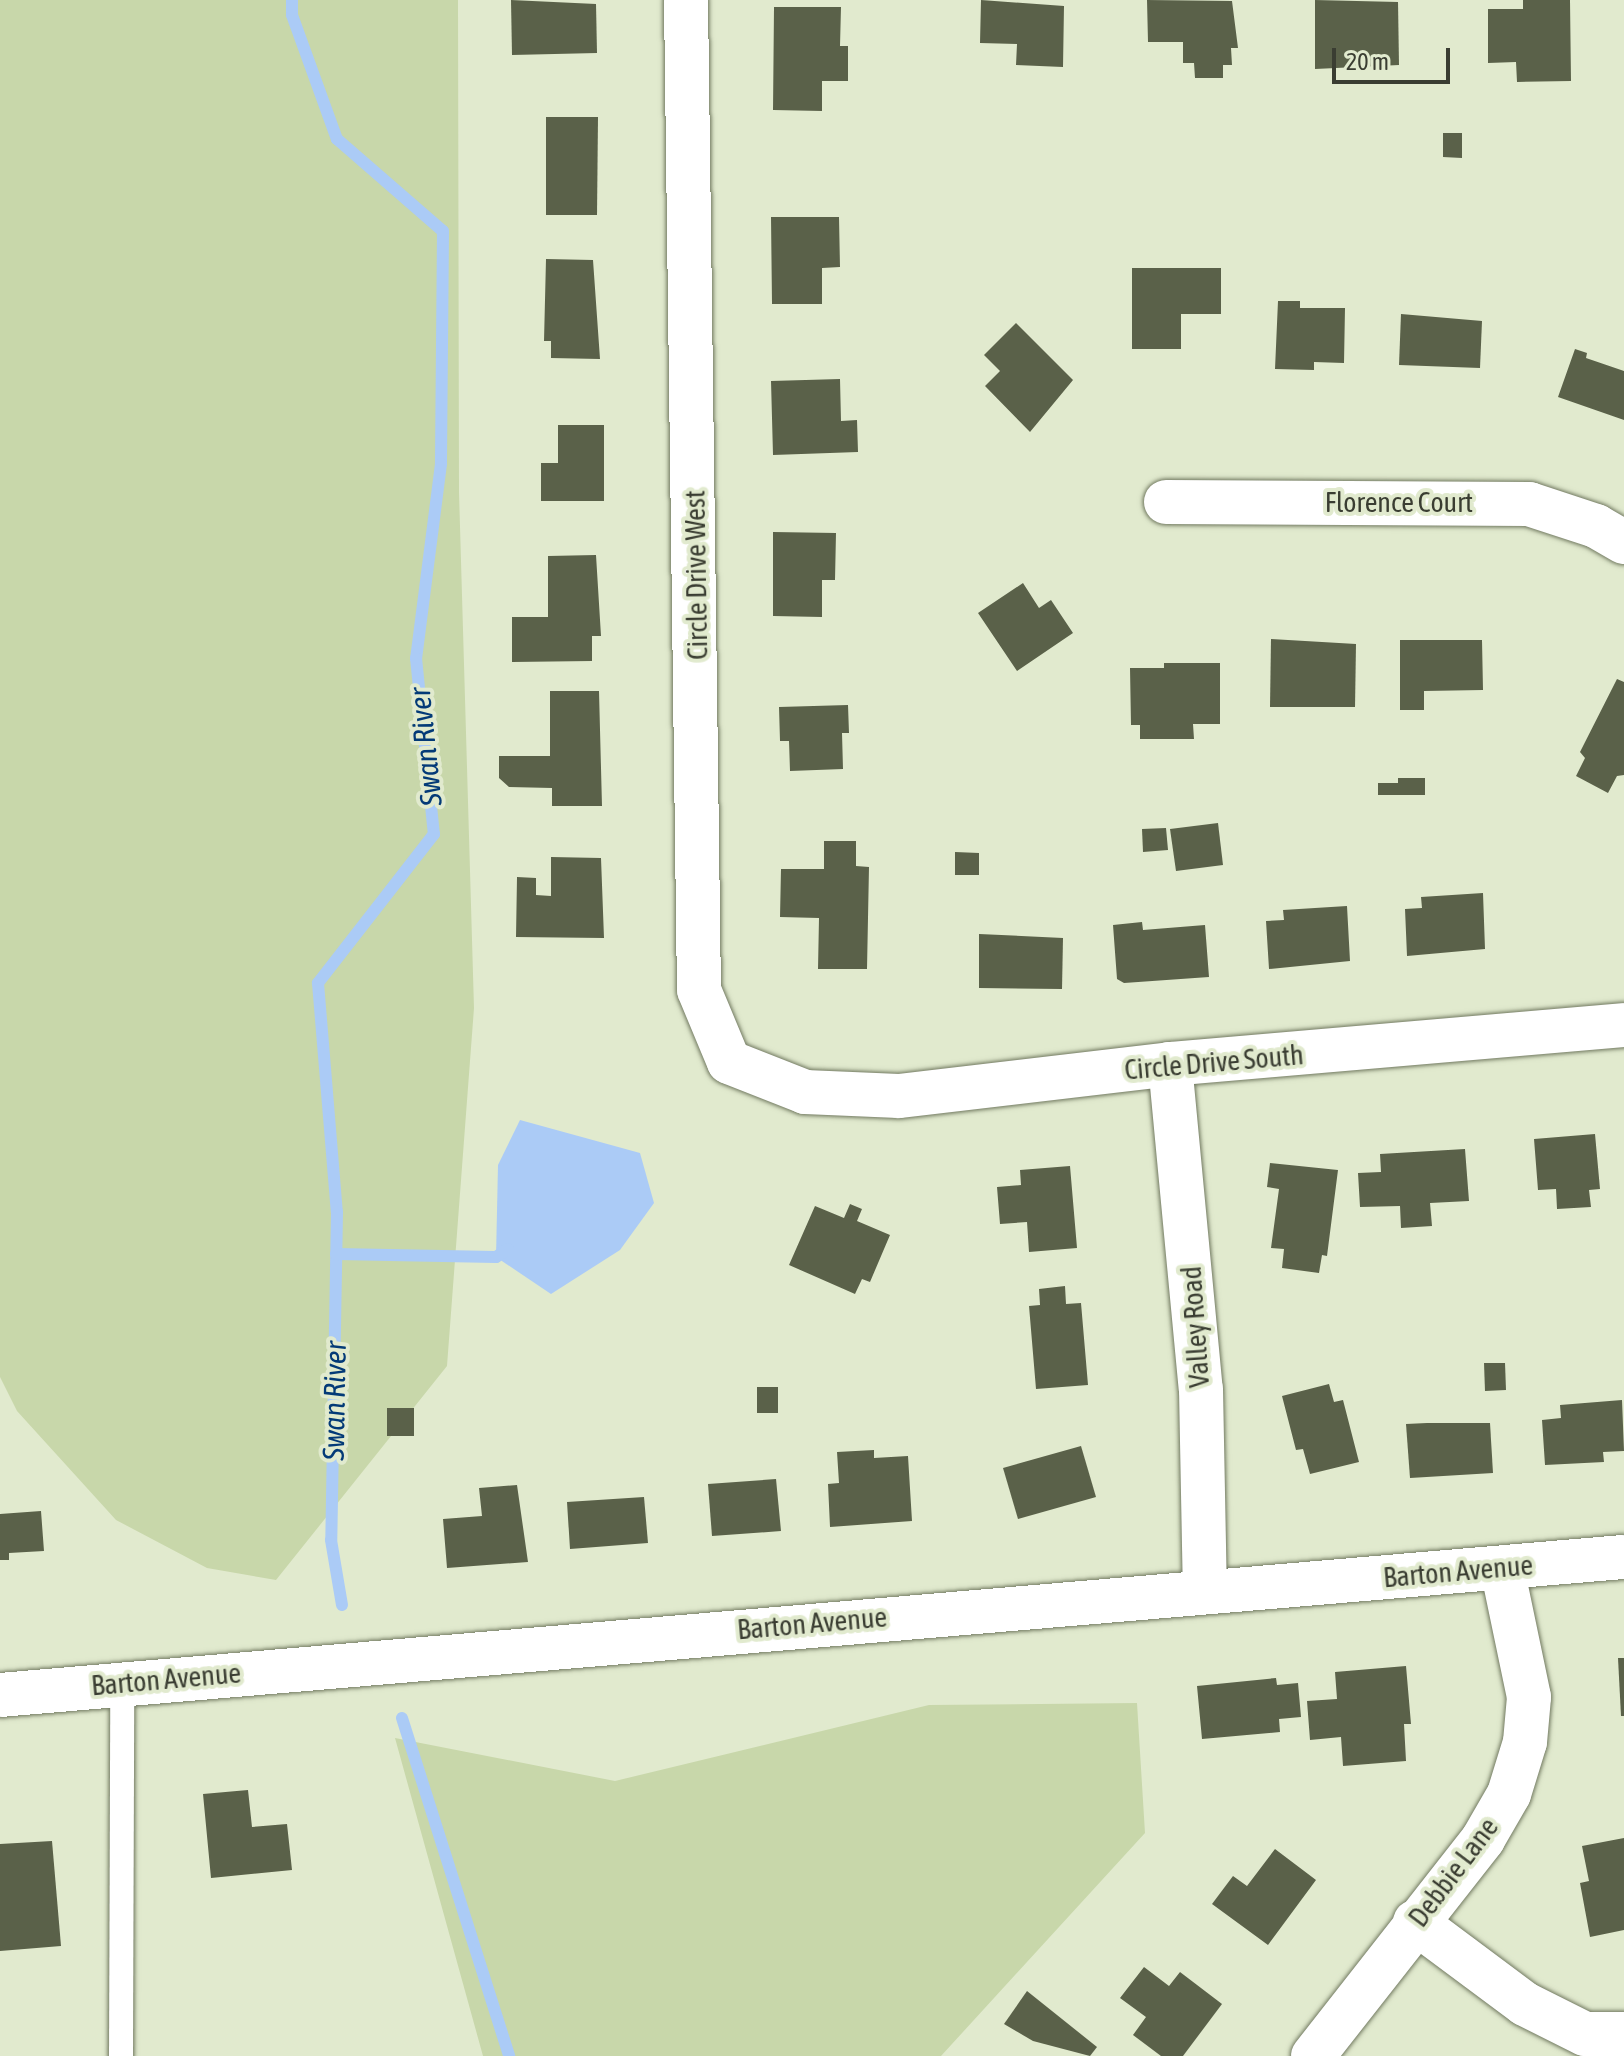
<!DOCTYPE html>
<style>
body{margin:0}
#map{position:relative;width:1624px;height:2056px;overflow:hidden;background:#e1eace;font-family:"Asap Condensed",sans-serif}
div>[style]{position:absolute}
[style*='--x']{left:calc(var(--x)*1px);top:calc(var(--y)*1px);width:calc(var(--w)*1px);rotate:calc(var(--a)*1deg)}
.green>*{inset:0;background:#c8d7aa}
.water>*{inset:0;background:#abcbf6}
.stream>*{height:12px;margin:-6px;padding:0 6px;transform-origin:6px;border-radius:6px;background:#abcbf6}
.building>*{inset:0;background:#5a6149}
.roads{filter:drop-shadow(0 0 2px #727a61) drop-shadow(0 0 2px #727a61)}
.service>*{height:24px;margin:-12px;padding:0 12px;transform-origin:12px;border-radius:12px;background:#fff}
.minor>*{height:44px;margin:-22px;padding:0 22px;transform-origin:22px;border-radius:22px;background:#fff}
.tertiary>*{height:44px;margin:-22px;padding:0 22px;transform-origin:22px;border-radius:22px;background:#fff}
span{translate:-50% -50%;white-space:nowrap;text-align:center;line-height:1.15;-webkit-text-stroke:8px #e1eace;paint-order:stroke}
.street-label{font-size:28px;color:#3a3d32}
.water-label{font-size:30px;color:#033a77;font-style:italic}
.scale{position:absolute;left:1332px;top:48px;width:118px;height:36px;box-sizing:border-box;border:4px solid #3a3d32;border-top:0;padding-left:10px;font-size:24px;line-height:28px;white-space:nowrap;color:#3a3d32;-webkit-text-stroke:6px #e1eace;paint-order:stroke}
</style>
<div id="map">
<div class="green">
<i style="clip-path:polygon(0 0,458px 0,459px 492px,474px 1008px,447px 1366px,276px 1580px,207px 1568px,116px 1520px,17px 1411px,0 1377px)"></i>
<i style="clip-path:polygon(1137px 1703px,1145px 1833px,941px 2056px,483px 2056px,395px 1738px,615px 1781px,929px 1705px)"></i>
</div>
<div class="water">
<i style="clip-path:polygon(520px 1120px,640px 1153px,654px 1203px,620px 1250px,551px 1294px,496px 1257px,498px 1165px)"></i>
</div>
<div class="stream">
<i style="--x:292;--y:0;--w:15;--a:90"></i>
<i style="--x:292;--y:15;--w:132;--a:70.1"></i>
<i style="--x:337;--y:139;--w:140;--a:41"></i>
<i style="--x:443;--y:231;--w:233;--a:90.5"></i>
<i style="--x:441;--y:464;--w:196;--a:97.3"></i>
<i style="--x:416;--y:658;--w:177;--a:84.2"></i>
<i style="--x:434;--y:834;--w:189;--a:127.9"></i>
<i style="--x:318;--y:983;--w:230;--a:85.3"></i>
<i style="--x:337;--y:1212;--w:328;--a:91"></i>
<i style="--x:331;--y:1540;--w:66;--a:80.4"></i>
<i style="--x:336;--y:1254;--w:160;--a:1.1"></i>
<i style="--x:496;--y:1257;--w:14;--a:-34"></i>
<i style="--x:402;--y:1718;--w:355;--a:72.4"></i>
</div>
<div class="building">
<i style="clip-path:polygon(511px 0,596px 4px,597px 53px,512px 55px)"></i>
<i style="clip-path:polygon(981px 0,1064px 6px,1063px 67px,1016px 65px,1017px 44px,980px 43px)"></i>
<i style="clip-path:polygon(1147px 0,1232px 1px,1238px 48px,1231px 48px,1232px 65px,1223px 65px,1223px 78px,1195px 78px,1194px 63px,1183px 63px,1183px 42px,1148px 42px)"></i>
<i style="clip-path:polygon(1315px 0,1398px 2px,1399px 65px,1315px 69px)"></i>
<i style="clip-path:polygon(1523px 0,1570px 0,1571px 81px,1517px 82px,1516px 62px,1488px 63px,1488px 9px,1523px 9px)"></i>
<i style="clip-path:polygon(774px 7px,841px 7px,840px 46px,848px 46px,848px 81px,822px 81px,822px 111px,773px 110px)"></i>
<i style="clip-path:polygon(546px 117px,598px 117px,597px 215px,546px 215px)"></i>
<i style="clip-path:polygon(1443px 133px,1462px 133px,1462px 158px,1443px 157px)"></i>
<i style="clip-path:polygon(771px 217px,839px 217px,840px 267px,822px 268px,822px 304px,772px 304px)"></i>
<i style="clip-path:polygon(546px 259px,593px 260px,600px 359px,551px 358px,551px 341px,544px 341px)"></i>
<i style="clip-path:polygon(1132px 268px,1221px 268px,1221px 314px,1181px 314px,1181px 349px,1132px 349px)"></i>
<i style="clip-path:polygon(1278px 301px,1300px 301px,1300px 308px,1345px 308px,1344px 363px,1314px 362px,1314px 370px,1275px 369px)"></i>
<i style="clip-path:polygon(1401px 314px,1482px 321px,1480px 368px,1399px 365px)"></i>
<i style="clip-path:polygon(1016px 323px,1073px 380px,1030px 432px,985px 386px,1000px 371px,984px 355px)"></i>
<i style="clip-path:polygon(1575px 349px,1587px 353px,1586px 358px,1624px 371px,1624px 420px,1558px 397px)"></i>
<i style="clip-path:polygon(840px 379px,841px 421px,857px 420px,858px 452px,773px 455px,771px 381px)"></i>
<i style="clip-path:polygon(558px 425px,604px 425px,604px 501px,541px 501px,541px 463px,558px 463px)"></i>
<i style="clip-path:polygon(773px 532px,836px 533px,835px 580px,822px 580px,822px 617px,773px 616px)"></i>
<i style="clip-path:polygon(596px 555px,601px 636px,592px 636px,592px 661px,512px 662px,512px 617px,548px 617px,548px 556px)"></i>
<i style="clip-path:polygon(1023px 583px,1039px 608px,1051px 600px,1073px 633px,1017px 671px,978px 613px)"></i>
<i style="clip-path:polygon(1271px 639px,1356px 644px,1355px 707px,1270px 707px)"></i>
<i style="clip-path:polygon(1400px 640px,1482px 640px,1483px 690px,1424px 691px,1424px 710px,1400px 710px)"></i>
<i style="clip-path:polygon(1164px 663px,1220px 663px,1220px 724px,1193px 724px,1194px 739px,1140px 739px,1140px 725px,1131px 725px,1130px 668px,1164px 668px)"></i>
<i style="clip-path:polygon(1617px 679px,1624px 682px,1624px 775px,1617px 776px,1608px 793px,1576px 776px,1585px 758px,1580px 752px)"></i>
<i style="clip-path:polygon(550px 691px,599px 691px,602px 806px,552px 806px,552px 788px,509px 787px,499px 778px,499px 756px,550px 756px)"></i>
<i style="clip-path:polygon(848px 705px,849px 733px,842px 733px,843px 769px,790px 771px,789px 741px,780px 741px,779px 707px)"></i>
<i style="clip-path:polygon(1398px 778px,1425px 778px,1425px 795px,1378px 795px,1378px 783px,1398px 783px)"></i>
<i style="clip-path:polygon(1218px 823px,1223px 865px,1176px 871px,1170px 829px)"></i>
<i style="clip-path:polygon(1166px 828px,1168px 850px,1143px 852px,1142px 829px)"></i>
<i style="clip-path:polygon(824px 841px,856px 841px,856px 866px,869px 867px,867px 969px,818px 969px,819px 918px,780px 917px,781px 869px,824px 869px)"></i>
<i style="clip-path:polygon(955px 852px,979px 853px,979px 875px,955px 875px)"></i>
<i style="clip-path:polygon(551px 857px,601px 858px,604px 938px,516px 937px,517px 877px,536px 878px,536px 895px,551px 896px)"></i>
<i style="clip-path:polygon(1483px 893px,1485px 949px,1407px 956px,1405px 909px,1422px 908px,1421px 897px)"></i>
<i style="clip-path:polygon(1347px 906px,1350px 961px,1269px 969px,1266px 921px,1284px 920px,1283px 910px)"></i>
<i style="clip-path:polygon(1142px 922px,1143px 930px,1205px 925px,1209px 977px,1124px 983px,1117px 979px,1113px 925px)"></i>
<i style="clip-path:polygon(979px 934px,1063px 938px,1062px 989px,979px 988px)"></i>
<i style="clip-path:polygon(1595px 1134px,1600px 1189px,1589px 1190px,1591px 1207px,1557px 1209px,1556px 1189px,1538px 1190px,1534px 1139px)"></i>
<i style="clip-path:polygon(1465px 1149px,1469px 1201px,1430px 1203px,1432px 1226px,1401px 1228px,1400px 1206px,1360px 1207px,1358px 1173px,1381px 1172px,1380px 1154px)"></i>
<i style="clip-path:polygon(1270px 1163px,1338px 1170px,1327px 1256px,1322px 1255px,1319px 1273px,1282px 1268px,1284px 1249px,1271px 1248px,1279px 1189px,1267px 1187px)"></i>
<i style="clip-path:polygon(1070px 1166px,1077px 1248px,1029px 1252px,1027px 1222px,1000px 1224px,997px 1187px,1021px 1185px,1020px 1170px)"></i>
<i style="clip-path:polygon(850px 1204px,862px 1209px,857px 1221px,890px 1235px,870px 1282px,862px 1279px,855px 1294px,789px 1265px,815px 1206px,844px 1218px)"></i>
<i style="clip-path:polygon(1065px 1286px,1066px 1304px,1081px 1303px,1088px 1385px,1036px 1389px,1029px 1306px,1040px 1305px,1039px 1289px)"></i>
<i style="clip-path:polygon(1484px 1363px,1505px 1363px,1506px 1390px,1485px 1391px)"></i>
<i style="clip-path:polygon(1329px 1384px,1334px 1402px,1343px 1400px,1359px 1462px,1310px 1474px,1303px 1449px,1296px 1450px,1282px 1396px)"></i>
<i style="clip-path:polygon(757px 1387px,778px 1387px,778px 1413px,757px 1413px)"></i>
<i style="clip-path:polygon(1622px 1400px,1624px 1451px,1603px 1452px,1604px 1462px,1545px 1465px,1542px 1420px,1561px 1418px,1560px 1405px)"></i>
<i style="clip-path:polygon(387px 1408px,414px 1408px,414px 1436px,387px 1436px)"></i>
<i style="clip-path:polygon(1427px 1423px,1490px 1423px,1493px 1473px,1410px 1478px,1406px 1424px)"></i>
<i style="clip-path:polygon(1081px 1446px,1096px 1497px,1018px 1519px,1003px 1468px)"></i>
<i style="clip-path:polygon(874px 1450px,874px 1458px,908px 1456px,912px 1521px,830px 1527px,828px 1484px,839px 1483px,837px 1452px)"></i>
<i style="clip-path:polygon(776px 1479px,781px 1531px,712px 1536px,708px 1484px)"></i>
<i style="clip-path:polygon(517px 1485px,528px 1562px,447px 1568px,443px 1519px,482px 1516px,479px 1488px)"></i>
<i style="clip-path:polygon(644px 1497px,648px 1543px,570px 1549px,567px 1502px)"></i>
<i style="clip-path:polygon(41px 1511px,44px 1551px,9px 1553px,9px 1560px,0 1560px,0 1514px)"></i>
<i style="clip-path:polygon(1618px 1658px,1624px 1658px,1624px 1716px,1621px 1716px)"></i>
<i style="clip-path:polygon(1406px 1666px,1411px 1724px,1404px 1724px,1406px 1761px,1343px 1766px,1341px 1737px,1310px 1740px,1307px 1701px,1337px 1699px,1335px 1672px)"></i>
<i style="clip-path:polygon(1276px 1678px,1277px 1685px,1298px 1683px,1301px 1717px,1279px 1719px,1280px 1732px,1202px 1739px,1197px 1686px)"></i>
<i style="clip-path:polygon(248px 1790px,252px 1827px,287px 1824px,292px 1870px,211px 1878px,203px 1794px)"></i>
<i style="clip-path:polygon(1624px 1838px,1624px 1930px,1590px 1937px,1580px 1883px,1589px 1881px,1582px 1846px)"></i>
<i style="clip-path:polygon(52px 1841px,61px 1946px,0 1951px,0 1844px)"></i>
<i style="clip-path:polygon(1275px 1849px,1316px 1880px,1268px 1945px,1212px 1904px,1233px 1876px,1247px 1886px)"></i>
<i style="clip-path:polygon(1144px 1967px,1169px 1986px,1180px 1972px,1222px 2004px,1183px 2056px,1161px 2056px,1133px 2035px,1146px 2017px,1120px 1998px)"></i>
<i style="clip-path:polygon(1027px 1991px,1097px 2047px,1090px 2056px,1033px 2041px,1004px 2024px)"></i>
</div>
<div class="roads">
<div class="service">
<i style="--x:121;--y:2056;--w:373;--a:-89.8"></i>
</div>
<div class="minor">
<i style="--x:686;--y:0;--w:990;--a:89.25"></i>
<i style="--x:699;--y:990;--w:78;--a:67.4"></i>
<i style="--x:729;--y:1062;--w:82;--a:21.5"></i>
<i style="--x:805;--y:1092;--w:94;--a:2.4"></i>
<i style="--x:899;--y:1096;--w:273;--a:-6.7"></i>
<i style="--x:1170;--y:1064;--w:456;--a:-4.9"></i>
<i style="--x:1166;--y:502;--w:363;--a:0.3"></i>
<i style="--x:1529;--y:504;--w:71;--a:18.2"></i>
<i style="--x:1596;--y:526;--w:32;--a:30"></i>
<i style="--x:1170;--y:1064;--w:326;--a:84.6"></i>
<i style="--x:1201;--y:1389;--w:201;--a:88.9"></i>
<i style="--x:1415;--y:1922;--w:137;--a:36.7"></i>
<i style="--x:1525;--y:2004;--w:67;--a:26.6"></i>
<i style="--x:1585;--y:2034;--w:39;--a:0"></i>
<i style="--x:1313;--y:2056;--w:276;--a:-51.9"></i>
<i style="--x:1483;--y:1839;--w:52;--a:-60"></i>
<i style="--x:1509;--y:1794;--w:54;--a:-72.9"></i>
<i style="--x:1525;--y:1742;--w:45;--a:-84.9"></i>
<i style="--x:1529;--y:1697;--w:132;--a:-101.8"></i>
</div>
<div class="tertiary">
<i style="--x:0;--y:1695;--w:1630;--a:-4.86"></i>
</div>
</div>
<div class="street-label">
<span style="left:1399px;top:502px">Florence Court</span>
<span style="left:696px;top:575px;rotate:-91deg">Circle Drive West</span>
<span style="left:1214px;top:1062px;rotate:-5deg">Circle Drive South</span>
<span style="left:1195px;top:1327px;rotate:-94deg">Valley Road</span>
<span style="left:1458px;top:1571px;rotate:-5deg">Barton Avenue</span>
<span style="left:812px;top:1623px;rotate:-5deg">Barton Avenue</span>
<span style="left:166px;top:1679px;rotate:-5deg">Barton Avenue</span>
<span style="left:1453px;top:1872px;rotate:-53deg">Debbie Lane</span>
</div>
<div class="water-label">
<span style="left:425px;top:747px;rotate:-96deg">Swan River</span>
<span style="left:334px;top:1401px;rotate:-89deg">Swan River</span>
</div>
<div class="scale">20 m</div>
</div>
